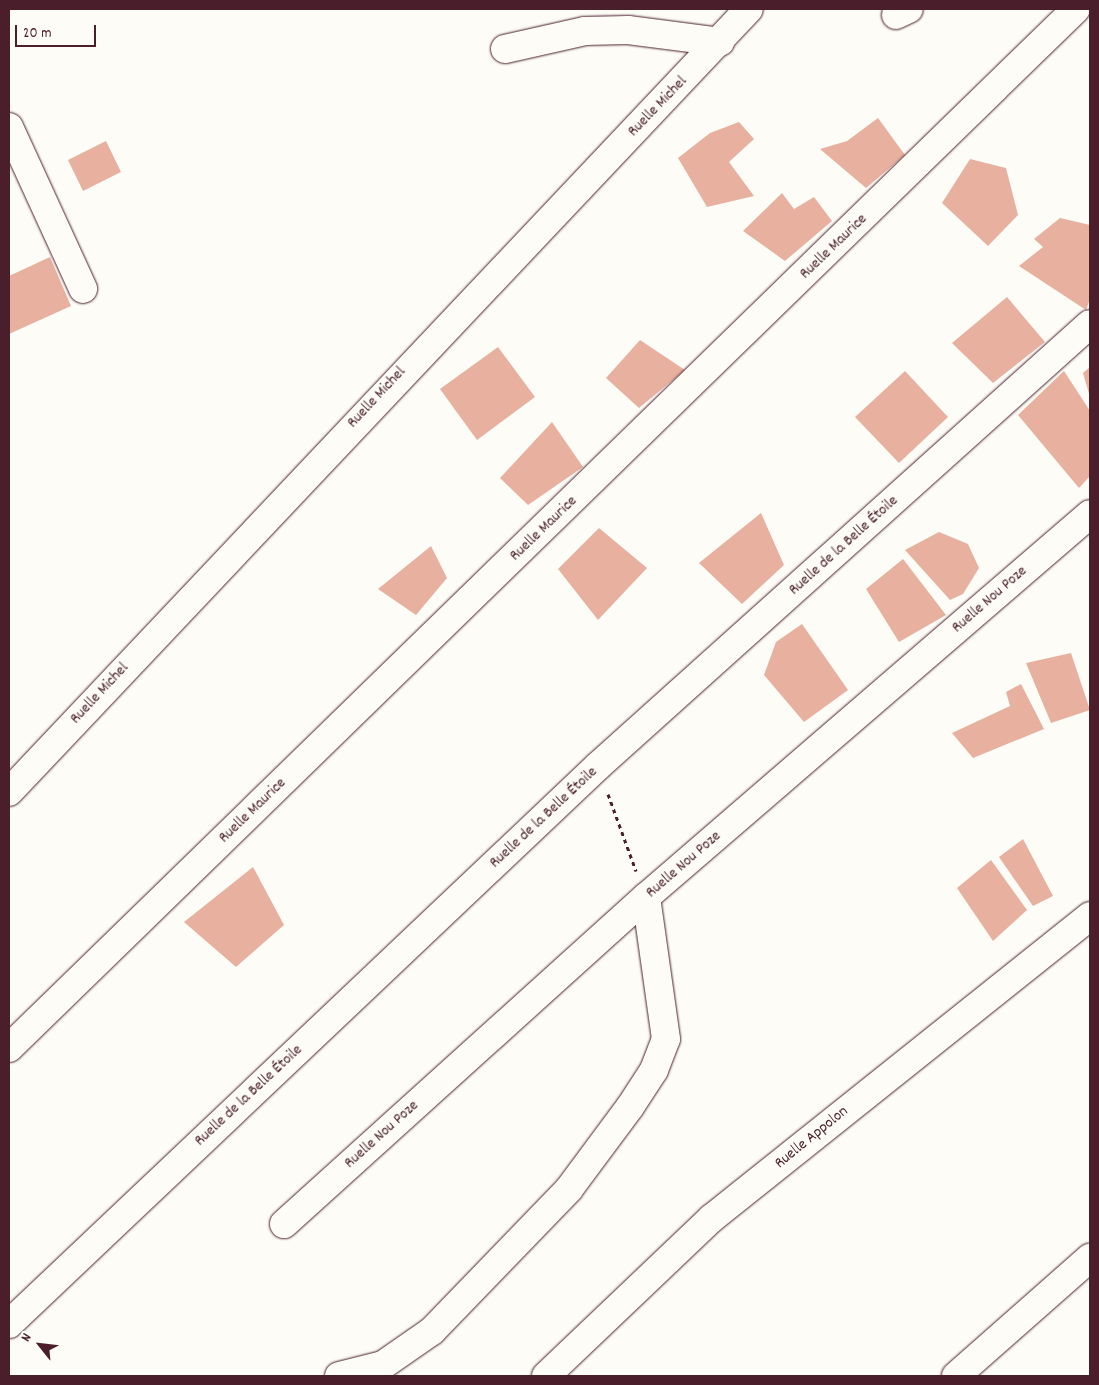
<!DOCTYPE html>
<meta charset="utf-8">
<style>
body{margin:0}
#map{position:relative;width:1099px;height:1385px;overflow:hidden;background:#fdfcf7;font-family:Dekko,sans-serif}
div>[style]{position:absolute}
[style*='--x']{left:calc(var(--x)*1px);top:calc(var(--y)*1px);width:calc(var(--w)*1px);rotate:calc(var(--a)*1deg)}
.building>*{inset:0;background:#e8b09e}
.path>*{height:3px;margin-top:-1.5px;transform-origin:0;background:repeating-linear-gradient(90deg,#4a1f2b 0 4px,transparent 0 8px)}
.roads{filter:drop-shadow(0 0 1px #4a1f2b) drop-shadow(0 0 1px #4a1f2b)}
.minor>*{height:28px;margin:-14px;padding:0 14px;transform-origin:14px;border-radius:14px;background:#fdfcf7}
span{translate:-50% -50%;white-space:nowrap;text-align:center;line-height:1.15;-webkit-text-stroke:4px #fdfcf7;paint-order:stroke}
.street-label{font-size:16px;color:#4a1f2b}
.frame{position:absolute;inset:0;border:10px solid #4a1f2b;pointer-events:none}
.north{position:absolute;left:15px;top:1320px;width:50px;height:50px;-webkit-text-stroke:4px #fdfcf7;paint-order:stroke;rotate:299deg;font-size:14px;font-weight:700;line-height:20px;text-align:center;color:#4a1f2b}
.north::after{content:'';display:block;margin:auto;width:18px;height:22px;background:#4a1f2b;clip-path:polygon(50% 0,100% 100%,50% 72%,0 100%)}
.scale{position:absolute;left:15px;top:25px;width:81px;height:22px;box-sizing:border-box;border:2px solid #4a1f2b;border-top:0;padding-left:6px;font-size:15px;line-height:18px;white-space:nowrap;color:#4a1f2b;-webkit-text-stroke:4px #fdfcf7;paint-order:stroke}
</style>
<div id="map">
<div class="building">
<i style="clip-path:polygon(878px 118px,905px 155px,866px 188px,820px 149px,847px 141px)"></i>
<i style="clip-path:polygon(739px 122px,754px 139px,729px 162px,754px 196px,707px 207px,678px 158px,710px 133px)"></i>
<i style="clip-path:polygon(106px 141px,121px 172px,83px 191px,68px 160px)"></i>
<i style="clip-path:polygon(970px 159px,1006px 168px,1018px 215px,988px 246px,942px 203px)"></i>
<i style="clip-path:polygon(782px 193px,794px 209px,814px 197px,832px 221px,785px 261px,743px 231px)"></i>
<i style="clip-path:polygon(1060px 218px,1090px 225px,1090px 299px,1086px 310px,1019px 266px,1043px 247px,1034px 239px)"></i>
<i style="clip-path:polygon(50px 257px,71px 306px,9px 334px,9px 276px)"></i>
<i style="clip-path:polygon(1007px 297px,1045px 342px,993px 383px,952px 343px)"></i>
<i style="clip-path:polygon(640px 340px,685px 370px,639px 408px,606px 378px)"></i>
<i style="clip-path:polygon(498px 347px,535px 397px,477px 440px,440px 389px)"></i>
<i style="clip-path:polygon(1090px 367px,1090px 397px,1083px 373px)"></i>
<i style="clip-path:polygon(905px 371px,948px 417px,899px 463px,855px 417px)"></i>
<i style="clip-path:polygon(1064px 371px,1090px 411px,1090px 476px,1079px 488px,1018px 415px)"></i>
<i style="clip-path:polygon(552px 422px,583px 467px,528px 505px,500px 478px)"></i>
<i style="clip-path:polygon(761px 513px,784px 565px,742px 604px,699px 563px)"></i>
<i style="clip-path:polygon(599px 528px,647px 568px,598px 620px,558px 569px)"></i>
<i style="clip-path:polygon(939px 532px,968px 544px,979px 568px,963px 594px,950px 600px,905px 550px)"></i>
<i style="clip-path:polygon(431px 546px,447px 578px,416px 615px,378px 589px)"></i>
<i style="clip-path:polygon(903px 559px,946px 615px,899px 642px,866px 589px)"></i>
<i style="clip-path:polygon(802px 624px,848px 690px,804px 722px,764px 675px,776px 642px)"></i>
<i style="clip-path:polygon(1071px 653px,1090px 710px,1051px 723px,1026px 663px)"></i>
<i style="clip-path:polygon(1021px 684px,1044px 729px,973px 758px,952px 733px,1010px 706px,1006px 692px)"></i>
<i style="clip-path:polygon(1023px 839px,1053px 896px,1033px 906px,999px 857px)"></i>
<i style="clip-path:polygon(991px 860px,1027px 910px,993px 941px,957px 888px)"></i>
<i style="clip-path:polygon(253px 867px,284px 925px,236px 967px,184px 922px)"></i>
</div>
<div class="path">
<i style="--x:608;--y:794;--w:82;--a:70"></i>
</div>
<div class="roads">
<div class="minor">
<i style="--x:896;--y:15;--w:14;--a:-25"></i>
<i style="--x:505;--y:49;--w:82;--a:-12.7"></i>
<i style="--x:585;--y:31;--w:43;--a:-1.3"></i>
<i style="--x:628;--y:30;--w:93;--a:7.4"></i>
<i style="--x:9;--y:127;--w:178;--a:65.4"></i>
<i style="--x:9;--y:792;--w:1077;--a:-46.62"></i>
<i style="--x:9;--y:1048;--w:1489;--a:-44.24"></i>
<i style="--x:284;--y:1224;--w:488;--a:-42.1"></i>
<i style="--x:646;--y:897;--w:586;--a:-40.78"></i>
<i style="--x:9;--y:1324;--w:811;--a:-43.45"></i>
<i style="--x:598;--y:766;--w:661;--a:-41.94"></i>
<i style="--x:339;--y:1376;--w:45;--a:-14"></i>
<i style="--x:383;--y:1365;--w:60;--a:-34.8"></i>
<i style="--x:432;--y:1331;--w:197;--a:-46"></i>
<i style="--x:569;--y:1189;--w:102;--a:-53.4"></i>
<i style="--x:630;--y:1107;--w:44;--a:-57"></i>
<i style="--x:654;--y:1070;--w:33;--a:-69"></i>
<i style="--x:666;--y:1039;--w:143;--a:-98"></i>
<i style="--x:546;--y:1376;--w:229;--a:-43.6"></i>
<i style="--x:712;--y:1218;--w:484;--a:-38.6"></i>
<i style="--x:956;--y:1376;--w:179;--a:-41.4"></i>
</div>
</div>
<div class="street-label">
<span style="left:658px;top:107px;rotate:-46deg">Ruelle Michel</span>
<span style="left:834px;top:247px;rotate:-44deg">Ruelle Maurice</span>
<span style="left:377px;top:398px;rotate:-47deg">Ruelle Michel</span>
<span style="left:544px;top:529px;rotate:-44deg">Ruelle Maurice</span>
<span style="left:844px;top:546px;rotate:-42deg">Ruelle de la Belle Étoile</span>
<span style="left:990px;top:600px;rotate:-41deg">Ruelle Nou Poze</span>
<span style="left:100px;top:694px;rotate:-47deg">Ruelle Michel</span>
<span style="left:253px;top:811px;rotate:-44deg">Ruelle Maurice</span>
<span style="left:544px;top:818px;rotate:-43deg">Ruelle de la Belle Étoile</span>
<span style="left:684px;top:865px;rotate:-41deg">Ruelle Nou Poze</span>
<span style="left:249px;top:1096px;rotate:-43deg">Ruelle de la Belle Étoile</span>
<span style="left:382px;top:1135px;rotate:-42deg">Ruelle Nou Poze</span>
<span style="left:812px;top:1138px;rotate:-39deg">Ruelle Appolon</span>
</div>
<div class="frame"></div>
<div class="north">N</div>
<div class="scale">20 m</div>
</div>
